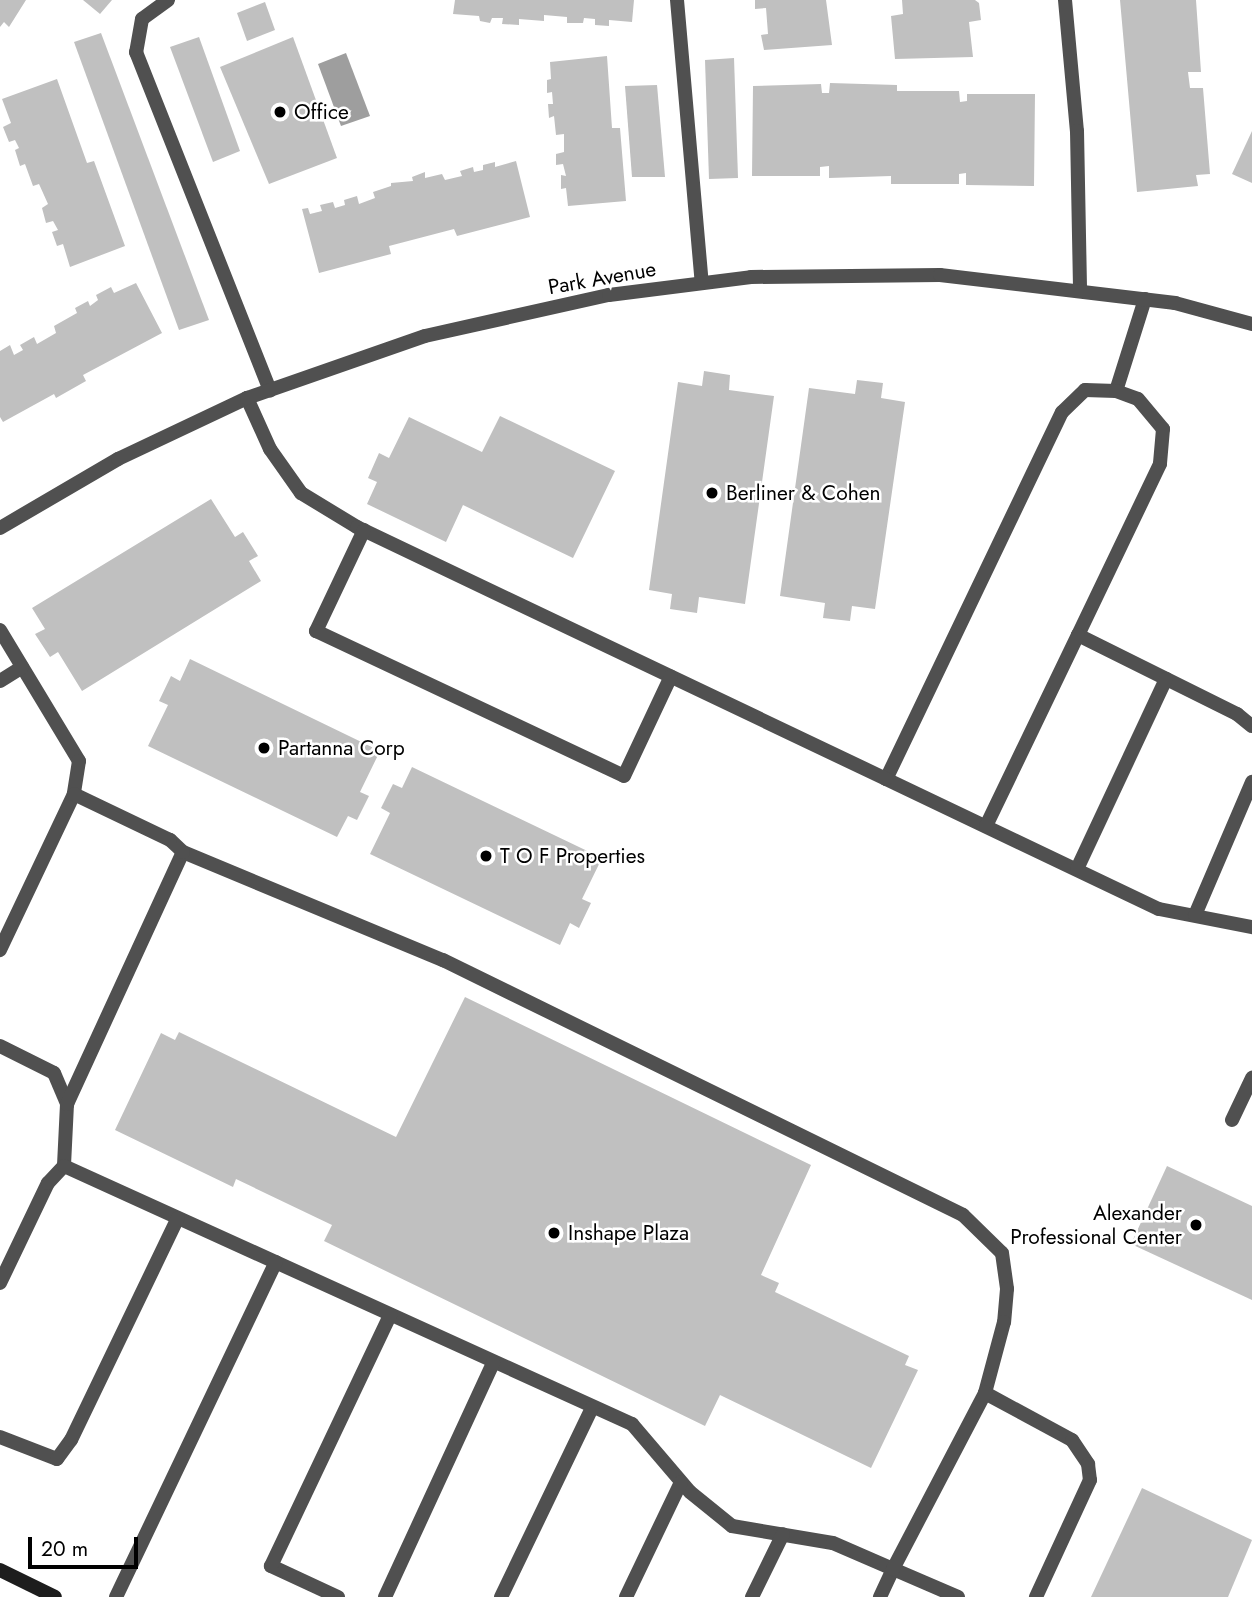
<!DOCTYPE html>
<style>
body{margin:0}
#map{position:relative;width:1252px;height:1597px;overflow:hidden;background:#fff;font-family:Jost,sans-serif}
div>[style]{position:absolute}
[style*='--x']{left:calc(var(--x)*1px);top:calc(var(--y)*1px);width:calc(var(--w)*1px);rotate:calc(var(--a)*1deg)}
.water>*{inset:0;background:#9e9e9e}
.building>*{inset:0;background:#c0c0c0}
.service>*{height:14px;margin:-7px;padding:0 7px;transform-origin:7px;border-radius:7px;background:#505050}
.minor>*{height:14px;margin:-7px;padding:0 7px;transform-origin:7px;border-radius:7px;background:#505050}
.secondary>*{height:14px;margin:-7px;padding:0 7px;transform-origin:7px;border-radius:7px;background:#1d1d1d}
.dots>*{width:19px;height:19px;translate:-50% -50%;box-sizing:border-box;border:4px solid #fff;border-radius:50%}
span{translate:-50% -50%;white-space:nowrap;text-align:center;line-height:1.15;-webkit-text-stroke:5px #fff;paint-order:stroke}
.poi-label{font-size:21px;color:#000}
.left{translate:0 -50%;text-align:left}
.right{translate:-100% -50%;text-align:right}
.street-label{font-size:21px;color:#000}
.scale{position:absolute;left:28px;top:1537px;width:110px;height:32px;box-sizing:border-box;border:4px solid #000;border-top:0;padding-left:9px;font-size:21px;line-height:24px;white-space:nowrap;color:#000;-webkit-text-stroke:5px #fff;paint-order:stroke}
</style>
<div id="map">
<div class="water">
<i style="clip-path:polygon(346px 53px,370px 116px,341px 126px,318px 64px)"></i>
</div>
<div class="building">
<i style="clip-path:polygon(0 0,26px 0,9px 27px,4px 22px,0 27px)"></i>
<i style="clip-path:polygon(83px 0,112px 0,100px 14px)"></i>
<i style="clip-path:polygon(455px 0,634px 0,632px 22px,609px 20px,609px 26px,595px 25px,595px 19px,584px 18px,583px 23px,567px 23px,567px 17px,544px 15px,544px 21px,519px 19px,519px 25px,502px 24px,503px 18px,492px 18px,490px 23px,480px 21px,479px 16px,453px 14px)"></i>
<i style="clip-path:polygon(755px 0,826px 0,832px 45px,764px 50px,761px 35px,768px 34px,766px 8px,755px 9px)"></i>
<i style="clip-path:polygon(902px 0,975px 0,979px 3px,981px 20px,969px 22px,973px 57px,895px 59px,891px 16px,903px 14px)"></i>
<i style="clip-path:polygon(1120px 0,1196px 0,1201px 72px,1188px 72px,1190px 88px,1203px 88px,1210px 174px,1196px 175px,1198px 186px,1137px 192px)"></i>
<i style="clip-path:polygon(265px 2px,275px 30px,247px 41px,237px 13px)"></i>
<i style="clip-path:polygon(101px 33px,209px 320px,179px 330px,74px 42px)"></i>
<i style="clip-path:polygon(199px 37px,240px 151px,213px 162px,170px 47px)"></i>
<i style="clip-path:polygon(293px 37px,337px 158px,269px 184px,220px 67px)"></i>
<i style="clip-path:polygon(607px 56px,612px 128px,620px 128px,626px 201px,568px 206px,566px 188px,561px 189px,561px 175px,566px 176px,563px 164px,556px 165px,556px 154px,564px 152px,564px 134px,556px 135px,554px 116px,549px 118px,548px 104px,553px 104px,552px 92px,547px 93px,547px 80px,551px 79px,550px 62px)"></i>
<i style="clip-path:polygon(734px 58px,738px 178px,709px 179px,705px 60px)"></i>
<i style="clip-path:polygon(57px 79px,87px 163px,94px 161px,125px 246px,70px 267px,63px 244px,57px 246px,52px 232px,58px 230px,53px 221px,46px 223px,42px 208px,48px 204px,39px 184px,33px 186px,25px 164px,20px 166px,15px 150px,19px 148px,15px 140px,9px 142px,3px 127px,11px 123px,2px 99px)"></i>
<i style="clip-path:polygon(830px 83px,897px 85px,897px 91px,959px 91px,960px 102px,967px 101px,967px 94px,1035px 94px,1034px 186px,966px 185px,966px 173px,959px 174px,959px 184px,891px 184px,891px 176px,829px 178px,829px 166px,820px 167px,820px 176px,752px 176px,753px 86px,821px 84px,822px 93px,829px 93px)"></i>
<i style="clip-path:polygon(657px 85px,665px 177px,632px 177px,625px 86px)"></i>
<i style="clip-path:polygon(1252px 131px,1252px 183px,1232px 174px)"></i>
<i style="clip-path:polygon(516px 161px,530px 217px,457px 236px,454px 229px,389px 246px,391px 254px,319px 273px,302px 209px,308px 208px,310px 214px,322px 211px,320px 205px,333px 202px,335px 208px,345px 205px,344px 200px,357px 196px,359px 204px,375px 198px,373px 192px,391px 186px,391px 183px,413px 181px,412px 177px,425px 172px,425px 178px,442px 174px,445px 180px,462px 176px,460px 171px,473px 167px,474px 172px,483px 170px,483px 165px,495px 162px,495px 167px)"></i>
<i style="clip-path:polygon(136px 283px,162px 333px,83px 375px,86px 381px,56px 398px,54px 394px,3px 422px,0 417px,0 351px,10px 345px,14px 355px,23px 350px,20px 345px,34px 337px,37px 344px,56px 333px,54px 326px,77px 313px,75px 308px,88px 301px,90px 306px,98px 300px,96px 295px,111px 287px,114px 293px)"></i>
<i style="clip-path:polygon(704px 371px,730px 375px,729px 390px,774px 396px,745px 604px,699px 597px,697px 613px,670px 609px,672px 594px,649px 590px,678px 382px,702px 386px)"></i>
<i style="clip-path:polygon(857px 380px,883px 383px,881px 398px,905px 402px,875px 609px,852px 606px,850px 621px,823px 618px,825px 603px,780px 596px,809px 388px,855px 394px)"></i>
<i style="clip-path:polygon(500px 416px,615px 471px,573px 558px,463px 505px,446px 542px,367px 504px,377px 482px,368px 478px,379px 453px,389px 458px,409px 417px,482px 452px)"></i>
<i style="clip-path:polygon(211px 499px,235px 537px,243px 532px,258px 556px,249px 561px,261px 581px,82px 691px,58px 652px,50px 657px,35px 634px,45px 629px,32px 608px)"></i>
<i style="clip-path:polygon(190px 659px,380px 751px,360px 792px,369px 796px,357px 820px,348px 816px,337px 837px,148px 746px,168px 705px,159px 701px,171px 676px,180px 681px)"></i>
<i style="clip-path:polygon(412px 767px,602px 858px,582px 899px,591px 903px,579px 928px,570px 923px,560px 945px,370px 854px,390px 813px,381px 808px,393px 784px,402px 788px)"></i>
<i style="clip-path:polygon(465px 997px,811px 1165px,761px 1275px,779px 1283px,775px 1292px,909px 1356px,905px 1365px,918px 1370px,871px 1468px,720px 1395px,705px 1426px,324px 1241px,332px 1225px,236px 1179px,233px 1187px,115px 1130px,161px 1033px,175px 1040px,179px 1032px,396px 1137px)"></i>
<i style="clip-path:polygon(1167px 1166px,1252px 1206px,1252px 1300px,1131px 1244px)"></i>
<i style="clip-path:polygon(1142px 1488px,1252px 1540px,1228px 1597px,1091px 1597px)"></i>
</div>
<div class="service">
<i style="--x:168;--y:0;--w:32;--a:144"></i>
<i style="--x:142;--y:19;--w:34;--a:100"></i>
<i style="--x:136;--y:52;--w:364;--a:68.4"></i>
<i style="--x:677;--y:0;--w:284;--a:85"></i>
<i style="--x:1065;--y:0;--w:132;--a:84.8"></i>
<i style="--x:1077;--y:131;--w:160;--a:88.9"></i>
<i style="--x:1145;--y:299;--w:96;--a:107.5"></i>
<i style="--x:1116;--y:391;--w:31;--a:-178"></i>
<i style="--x:1085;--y:390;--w:32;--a:136"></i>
<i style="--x:1062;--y:412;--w:407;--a:115.6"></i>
<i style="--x:886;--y:779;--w:302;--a:25.5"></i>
<i style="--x:1159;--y:909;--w:95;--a:11"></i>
<i style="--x:1116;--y:391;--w:23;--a:20"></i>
<i style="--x:1138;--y:399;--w:39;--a:50"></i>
<i style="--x:1163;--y:429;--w:35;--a:95"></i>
<i style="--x:1160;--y:464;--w:190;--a:115.6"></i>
<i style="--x:1078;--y:635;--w:178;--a:26.4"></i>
<i style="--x:1237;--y:714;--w:19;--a:39"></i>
<i style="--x:247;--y:398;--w:56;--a:65.7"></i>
<i style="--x:270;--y:449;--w:54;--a:54.8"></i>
<i style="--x:301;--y:493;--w:66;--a:31.3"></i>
<i style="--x:357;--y:527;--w:586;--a:25.47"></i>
<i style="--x:364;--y:530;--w:112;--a:115.4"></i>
<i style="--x:316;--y:631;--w:340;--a:25.2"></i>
<i style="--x:624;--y:776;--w:110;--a:-64.8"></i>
<i style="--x:0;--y:630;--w:153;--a:58.9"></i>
<i style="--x:79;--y:761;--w:33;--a:99"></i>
<i style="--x:74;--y:794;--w:173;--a:115.4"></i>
<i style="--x:0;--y:681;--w:26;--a:-32"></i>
<i style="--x:986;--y:826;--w:212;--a:-64.3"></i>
<i style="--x:183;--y:852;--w:282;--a:22.6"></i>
<i style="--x:443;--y:960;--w:579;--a:26.12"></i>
<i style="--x:963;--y:1215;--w:54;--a:44.3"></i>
<i style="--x:1002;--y:1253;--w:36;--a:82"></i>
<i style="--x:1007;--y:1289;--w:33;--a:95"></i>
<i style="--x:1004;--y:1322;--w:73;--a:105"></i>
<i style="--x:985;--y:1393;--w:99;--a:28.4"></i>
<i style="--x:1072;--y:1440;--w:29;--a:56"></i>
<i style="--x:1088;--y:1464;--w:16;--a:83"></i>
<i style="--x:1090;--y:1480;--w:129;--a:114.8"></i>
<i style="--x:1077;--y:869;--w:210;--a:-64.9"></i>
<i style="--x:1195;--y:915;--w:145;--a:-66.8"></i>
<i style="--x:0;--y:1046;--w:60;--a:26.6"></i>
<i style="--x:54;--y:1073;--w:34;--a:67"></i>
<i style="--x:67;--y:1104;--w:62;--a:92.8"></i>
<i style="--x:67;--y:1104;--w:277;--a:-65.3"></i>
<i style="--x:183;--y:852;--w:18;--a:-137"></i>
<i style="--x:170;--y:840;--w:106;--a:-154.4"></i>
<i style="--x:1232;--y:1120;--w:47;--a:-64.5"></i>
<i style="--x:0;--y:1283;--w:111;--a:-64.4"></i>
<i style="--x:48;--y:1183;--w:23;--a:-47"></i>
<i style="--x:64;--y:1166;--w:624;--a:24.43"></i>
<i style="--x:632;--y:1424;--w:89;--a:49.5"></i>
<i style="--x:690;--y:1492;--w:54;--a:39"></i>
<i style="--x:732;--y:1526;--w:102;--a:9.6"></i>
<i style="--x:833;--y:1543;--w:65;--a:23.4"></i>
<i style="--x:893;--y:1569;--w:31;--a:115"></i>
<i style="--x:0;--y:1437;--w:61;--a:21.1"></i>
<i style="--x:57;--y:1459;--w:24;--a:-54"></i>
<i style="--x:71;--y:1440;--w:246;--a:-64.3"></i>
<i style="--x:116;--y:1597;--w:371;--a:-64.5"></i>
<i style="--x:338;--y:1597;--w:74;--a:-155.2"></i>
<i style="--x:271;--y:1566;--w:278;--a:-64.6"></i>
<i style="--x:385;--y:1597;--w:258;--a:-65.2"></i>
<i style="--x:501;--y:1597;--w:210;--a:-64.3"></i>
<i style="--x:626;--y:1597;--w:127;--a:-64.4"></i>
<i style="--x:752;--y:1597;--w:70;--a:-63.8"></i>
<i style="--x:958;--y:1597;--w:71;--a:-156.7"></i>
<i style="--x:893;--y:1569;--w:199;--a:-62.4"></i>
</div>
<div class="minor">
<i style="--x:0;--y:528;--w:137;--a:-30.3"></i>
<i style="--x:118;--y:459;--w:143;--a:-25.3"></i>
<i style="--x:247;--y:398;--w:188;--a:-19.2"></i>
<i style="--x:425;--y:336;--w:189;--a:-12.6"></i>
<i style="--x:609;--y:295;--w:143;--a:-7.2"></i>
<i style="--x:751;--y:277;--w:189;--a:-0.6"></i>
<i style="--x:940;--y:275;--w:237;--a:6.8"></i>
<i style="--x:1175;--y:303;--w:80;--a:15.3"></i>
</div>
<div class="secondary">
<i style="--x:0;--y:1570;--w:61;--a:26.1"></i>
</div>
<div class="dots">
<i style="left:280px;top:112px;background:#000"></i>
<i style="left:712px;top:493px;background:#000"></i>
<i style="left:264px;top:748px;background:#000"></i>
<i style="left:486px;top:856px;background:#000"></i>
<i style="left:1196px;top:1225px;background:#000"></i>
<i style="left:554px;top:1233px;background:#000"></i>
</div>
<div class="poi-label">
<span class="left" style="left:294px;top:112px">Office</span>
<span class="left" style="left:726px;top:493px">Berliner &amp; Cohen</span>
<span class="left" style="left:278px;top:748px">Partanna Corp</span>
<span class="left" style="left:500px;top:856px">T O F Properties</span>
<span class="right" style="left:1182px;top:1225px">Alexander<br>Professional Center</span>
<span class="left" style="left:568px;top:1233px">Inshape Plaza</span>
</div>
<div class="street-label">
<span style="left:602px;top:278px;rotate:-10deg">Park Avenue</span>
</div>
<div class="scale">20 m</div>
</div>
